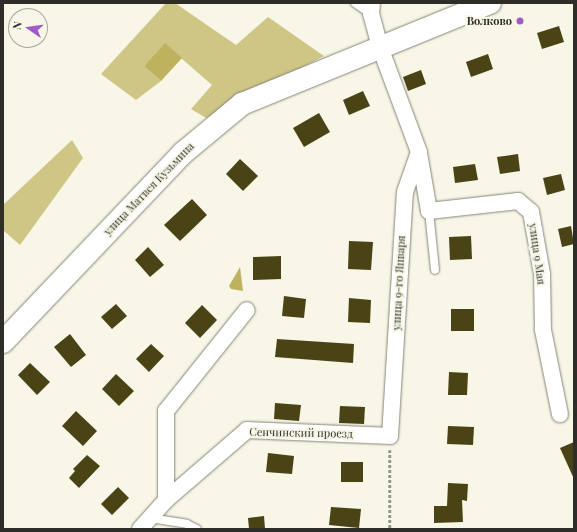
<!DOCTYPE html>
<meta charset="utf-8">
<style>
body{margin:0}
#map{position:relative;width:577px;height:532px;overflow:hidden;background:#f7f6e7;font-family:"Playfair Display",serif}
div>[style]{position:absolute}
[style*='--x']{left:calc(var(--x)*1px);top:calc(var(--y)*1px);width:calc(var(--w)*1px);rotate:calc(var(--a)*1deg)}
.green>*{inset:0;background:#cfc686}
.water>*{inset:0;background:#beb25f}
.building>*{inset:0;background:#494316}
.path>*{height:2.5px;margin-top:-1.25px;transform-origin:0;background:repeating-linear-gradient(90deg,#96958b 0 3px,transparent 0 5px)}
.roads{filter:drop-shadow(0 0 1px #858477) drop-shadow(0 0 1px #858477)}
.lane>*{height:8px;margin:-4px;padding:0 4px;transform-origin:4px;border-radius:4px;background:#fff}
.street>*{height:16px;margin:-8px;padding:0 8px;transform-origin:8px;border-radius:8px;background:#fff}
.secondary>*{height:22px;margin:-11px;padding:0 11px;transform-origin:11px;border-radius:11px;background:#fff}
.dots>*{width:11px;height:11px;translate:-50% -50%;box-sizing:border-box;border:2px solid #f7f6e7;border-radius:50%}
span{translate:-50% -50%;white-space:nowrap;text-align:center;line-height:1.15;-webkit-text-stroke:4px #f7f6e7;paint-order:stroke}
.poi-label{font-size:11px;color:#2e2d28;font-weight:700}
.right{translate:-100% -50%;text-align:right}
.street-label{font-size:11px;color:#2e2d28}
.frame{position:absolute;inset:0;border:4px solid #2e2d28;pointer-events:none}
.north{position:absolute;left:8px;top:8px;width:40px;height:40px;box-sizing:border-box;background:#f7f6e7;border:1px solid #a7a69b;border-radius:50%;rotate:283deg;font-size:11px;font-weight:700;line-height:16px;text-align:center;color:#2e2d28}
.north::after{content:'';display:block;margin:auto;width:14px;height:18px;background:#a259cc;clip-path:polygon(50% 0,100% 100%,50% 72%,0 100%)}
</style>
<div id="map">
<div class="green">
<i style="clip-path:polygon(166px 3px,175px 3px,236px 45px,268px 17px,324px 56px,206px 118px,191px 109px,212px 85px,165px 44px,144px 66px,161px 81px,136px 100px,101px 74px)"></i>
<i style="clip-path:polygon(72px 140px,83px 158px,20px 245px,3px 230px,3px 205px)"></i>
</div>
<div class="water">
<i style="clip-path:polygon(165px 43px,182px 58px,161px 81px,144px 66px)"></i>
<i style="clip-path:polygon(240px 267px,243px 291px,231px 289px,229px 286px)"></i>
</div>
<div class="building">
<i style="clip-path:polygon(559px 26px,564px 42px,542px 49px,537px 33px)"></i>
<i style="clip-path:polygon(488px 54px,493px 69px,471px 77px,466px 62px)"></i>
<i style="clip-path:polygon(421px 70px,426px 84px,408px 91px,403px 77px)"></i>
<i style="clip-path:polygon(363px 91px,370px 106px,349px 115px,343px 100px)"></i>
<i style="clip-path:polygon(319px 113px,330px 132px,304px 147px,293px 128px)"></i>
<i style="clip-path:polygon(518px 154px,520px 171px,500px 174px,497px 157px)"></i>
<i style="clip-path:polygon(240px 159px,258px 176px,243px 191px,226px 174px)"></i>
<i style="clip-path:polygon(475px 164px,478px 180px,455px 183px,453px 167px)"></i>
<i style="clip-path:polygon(561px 174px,565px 190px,547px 195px,543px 178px)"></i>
<i style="clip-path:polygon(192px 199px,207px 215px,180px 241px,164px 225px)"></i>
<i style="clip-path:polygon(571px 226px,574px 244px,562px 247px,558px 229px)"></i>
<i style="clip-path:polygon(471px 236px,472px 259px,450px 260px,449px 237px)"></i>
<i style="clip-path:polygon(349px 241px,373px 242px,371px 270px,348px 269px)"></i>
<i style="clip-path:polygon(148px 247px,164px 265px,150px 277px,135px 260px)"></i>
<i style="clip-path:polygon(281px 256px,281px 279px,253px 280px,253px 257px)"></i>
<i style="clip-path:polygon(284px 296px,306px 299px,304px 318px,282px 316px)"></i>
<i style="clip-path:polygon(349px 298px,371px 300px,370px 323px,348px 322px)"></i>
<i style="clip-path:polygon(116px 304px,127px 316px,112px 329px,101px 317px)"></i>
<i style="clip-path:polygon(202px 305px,217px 320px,200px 338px,185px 323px)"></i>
<i style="clip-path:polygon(451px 309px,474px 309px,474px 331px,451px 331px)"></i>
<i style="clip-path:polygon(70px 334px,86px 355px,71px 367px,54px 347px)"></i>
<i style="clip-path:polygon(277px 339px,354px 344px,353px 363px,275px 357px)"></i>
<i style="clip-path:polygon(151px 344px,164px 356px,149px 372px,136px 359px)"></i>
<i style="clip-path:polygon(30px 363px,50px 382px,37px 395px,18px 375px)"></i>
<i style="clip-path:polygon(449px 372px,468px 373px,467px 395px,448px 395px)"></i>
<i style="clip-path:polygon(116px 374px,134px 391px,119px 406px,102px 389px)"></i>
<i style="clip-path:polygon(275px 403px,301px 405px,299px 421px,274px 419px)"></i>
<i style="clip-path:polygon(340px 406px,365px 407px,364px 424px,339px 423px)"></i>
<i style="clip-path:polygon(76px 411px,97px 431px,83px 446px,62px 426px)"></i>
<i style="clip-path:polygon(448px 426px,474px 427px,473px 445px,447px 444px)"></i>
<i style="clip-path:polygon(574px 442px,574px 479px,560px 448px)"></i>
<i style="clip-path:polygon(268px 453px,294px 456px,292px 474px,266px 472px)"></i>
<i style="clip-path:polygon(87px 455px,100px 466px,79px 488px,69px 478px,75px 471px,73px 469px)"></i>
<i style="clip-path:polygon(341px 462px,363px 462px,363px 482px,341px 482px)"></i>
<i style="clip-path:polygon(448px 483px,468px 484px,467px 501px,462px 500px,463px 522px,434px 523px,434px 506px,447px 506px)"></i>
<i style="clip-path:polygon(118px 487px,129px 498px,112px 515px,101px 504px)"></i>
<i style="clip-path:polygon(331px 507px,361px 509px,359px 528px,329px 525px)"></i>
<i style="clip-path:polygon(264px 516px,265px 529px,249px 529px,248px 518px)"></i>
</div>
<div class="path">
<i style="--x:390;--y:450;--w:79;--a:90"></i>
</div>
<div class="roads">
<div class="lane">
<i style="--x:355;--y:3;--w:19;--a:35"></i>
<i style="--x:429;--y:211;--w:59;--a:84.2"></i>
<i style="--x:150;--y:518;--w:37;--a:9"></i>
<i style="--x:187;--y:524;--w:11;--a:27"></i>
</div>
<div class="street">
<i style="--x:419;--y:153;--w:59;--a:80.2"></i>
<i style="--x:429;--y:211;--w:90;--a:-6.4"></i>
<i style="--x:518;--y:201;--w:17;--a:40"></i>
<i style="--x:531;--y:212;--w:63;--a:79.9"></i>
<i style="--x:542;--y:274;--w:56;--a:89"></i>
<i style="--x:543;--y:330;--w:86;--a:78.6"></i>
<i style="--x:166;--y:500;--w:89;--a:-90"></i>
<i style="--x:166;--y:411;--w:129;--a:-51.3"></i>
<i style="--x:140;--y:529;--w:39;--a:-48"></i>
<i style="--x:166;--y:500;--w:107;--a:-40.8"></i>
<i style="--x:247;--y:430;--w:143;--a:2.4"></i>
<i style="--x:390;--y:436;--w:244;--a:-86.5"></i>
<i style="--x:405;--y:192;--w:42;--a:-70.7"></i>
<i style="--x:419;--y:152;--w:112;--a:-110.4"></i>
<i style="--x:380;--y:47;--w:34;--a:-105"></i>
<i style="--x:371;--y:14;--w:11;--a:-85"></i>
</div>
<div class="secondary">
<i style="--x:3;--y:342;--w:261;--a:-46.4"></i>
<i style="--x:183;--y:153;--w:77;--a:-39.7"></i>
<i style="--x:242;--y:104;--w:268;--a:-22.2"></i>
</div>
</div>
<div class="dots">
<i style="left:520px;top:21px;background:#a259cc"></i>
</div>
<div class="poi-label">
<span class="right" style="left:512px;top:21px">Волково</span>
</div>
<div class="street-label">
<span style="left:149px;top:189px;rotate:-46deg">улица Матвея Кузьмина</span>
<span style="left:537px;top:254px;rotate:82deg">улица 9 Мая</span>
<span style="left:399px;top:283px;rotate:-87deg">улица 9-го Января</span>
<span style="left:301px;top:433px;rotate:1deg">Сенчинский проезд</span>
</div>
<div class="frame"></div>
<div class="north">N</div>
</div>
